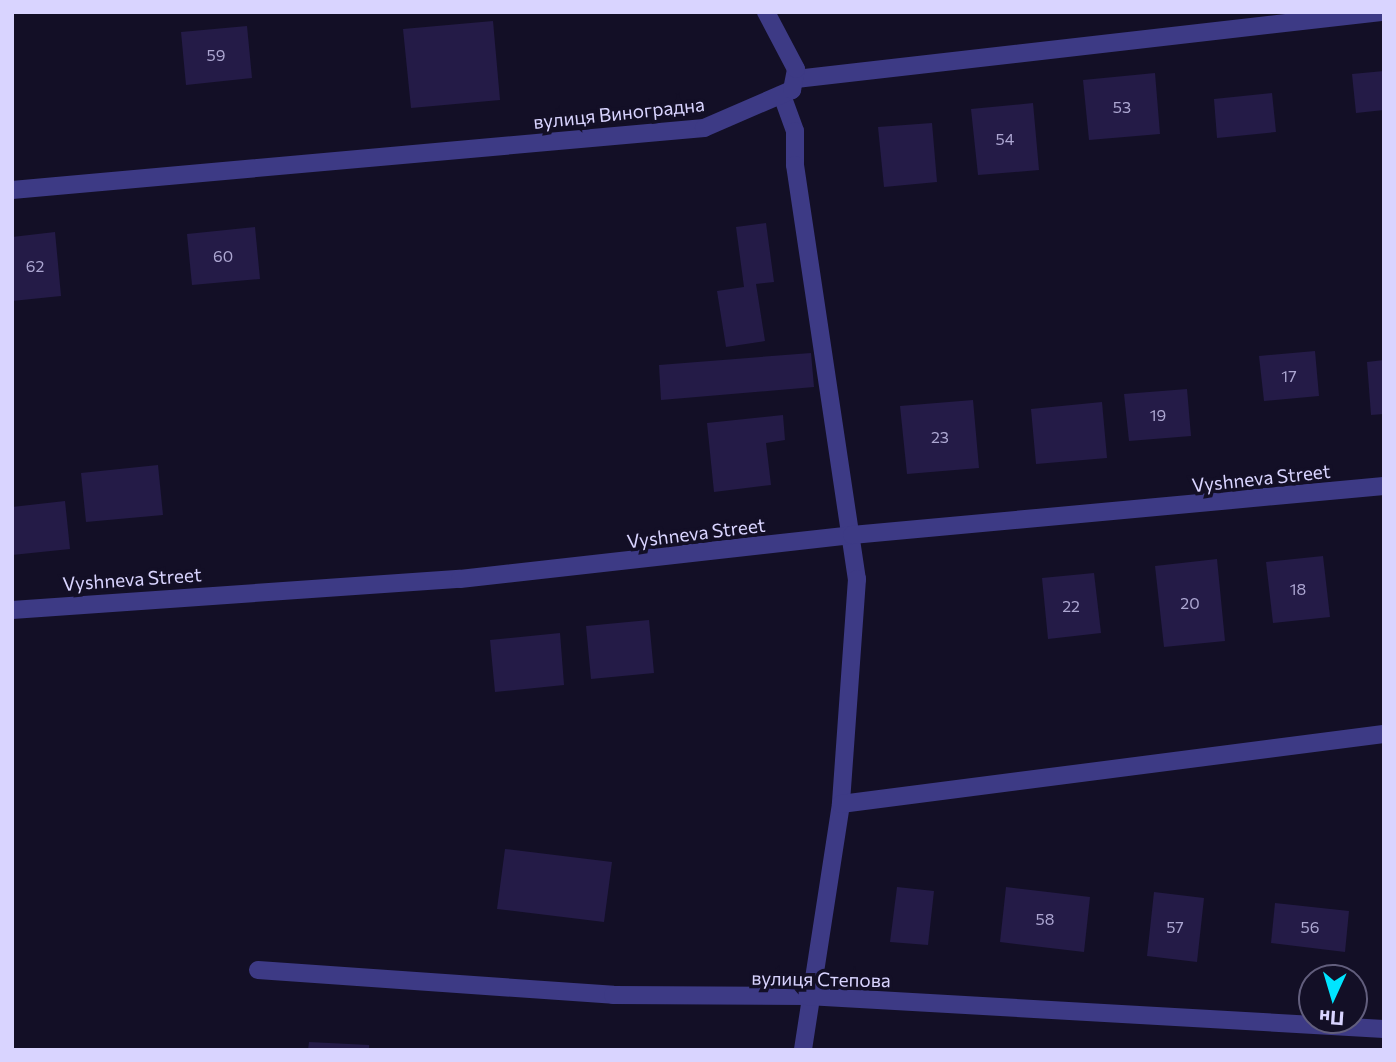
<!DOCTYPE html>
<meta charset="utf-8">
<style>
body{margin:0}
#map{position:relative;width:1396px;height:1062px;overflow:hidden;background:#130f26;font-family:Commissioner,sans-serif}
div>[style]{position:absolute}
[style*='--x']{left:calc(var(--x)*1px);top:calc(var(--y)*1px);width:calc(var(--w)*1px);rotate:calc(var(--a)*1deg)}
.building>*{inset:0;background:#241b47}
.minor>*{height:18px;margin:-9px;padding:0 9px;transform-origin:9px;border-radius:9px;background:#3d3a85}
span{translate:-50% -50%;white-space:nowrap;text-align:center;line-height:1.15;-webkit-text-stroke:7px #130f26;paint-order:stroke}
.number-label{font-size:16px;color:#aca6d1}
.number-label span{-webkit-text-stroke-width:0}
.street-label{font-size:19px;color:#d9d4ff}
.frame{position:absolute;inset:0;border:14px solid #d9d4ff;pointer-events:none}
.north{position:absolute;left:1298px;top:964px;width:70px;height:70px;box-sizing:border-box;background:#130f26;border:2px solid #625e7d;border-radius:50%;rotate:184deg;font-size:19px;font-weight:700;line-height:28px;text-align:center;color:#d9d4ff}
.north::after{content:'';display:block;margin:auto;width:24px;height:32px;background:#00e5ff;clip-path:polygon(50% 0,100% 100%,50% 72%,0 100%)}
</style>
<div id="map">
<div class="building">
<i style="clip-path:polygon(493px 21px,500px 100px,411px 108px,403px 29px)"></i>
<i style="clip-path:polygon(247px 26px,252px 78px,186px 85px,181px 32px)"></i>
<i style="clip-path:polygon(1384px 71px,1384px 110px,1356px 113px,1352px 74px)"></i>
<i style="clip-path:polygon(1155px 73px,1160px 134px,1089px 140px,1083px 80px)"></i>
<i style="clip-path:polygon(1272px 93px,1276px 132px,1217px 138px,1214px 99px)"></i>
<i style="clip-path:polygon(1033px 103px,1039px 170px,978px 175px,971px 109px)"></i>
<i style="clip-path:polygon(932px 123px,937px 182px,884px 187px,878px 127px)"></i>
<i style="clip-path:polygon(766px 223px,774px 282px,756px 284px,765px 341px,726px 347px,717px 291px,744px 287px,736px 227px)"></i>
<i style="clip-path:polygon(255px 227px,260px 279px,192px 285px,187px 234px)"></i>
<i style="clip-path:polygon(55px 232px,61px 296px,12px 301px,12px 237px)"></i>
<i style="clip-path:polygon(1315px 351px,1319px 396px,1264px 401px,1259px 356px)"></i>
<i style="clip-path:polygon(811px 353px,814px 387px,661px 400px,659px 365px)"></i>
<i style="clip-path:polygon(1384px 360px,1384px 414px,1371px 415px,1367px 362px)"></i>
<i style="clip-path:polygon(1187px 389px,1191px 436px,1129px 441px,1124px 394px)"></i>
<i style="clip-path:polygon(973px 400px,979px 468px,907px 474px,900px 406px)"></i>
<i style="clip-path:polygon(1102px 402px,1107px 458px,1036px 464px,1031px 409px)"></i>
<i style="clip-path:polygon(783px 415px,785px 440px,766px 443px,771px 485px,714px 492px,707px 423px)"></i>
<i style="clip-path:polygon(158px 465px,163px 515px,86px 522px,81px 473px)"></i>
<i style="clip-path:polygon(65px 501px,70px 549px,12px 555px,12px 507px)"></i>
<i style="clip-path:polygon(1323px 556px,1330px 617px,1273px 623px,1266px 562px)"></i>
<i style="clip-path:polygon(1217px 559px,1225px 641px,1164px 647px,1155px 566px)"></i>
<i style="clip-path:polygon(1094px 573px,1101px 633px,1048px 639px,1042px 578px)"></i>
<i style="clip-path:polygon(649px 620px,654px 673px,591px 679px,586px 626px)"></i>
<i style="clip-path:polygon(560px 633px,564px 685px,495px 692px,490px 640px)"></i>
<i style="clip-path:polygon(505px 849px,612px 862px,604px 922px,497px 909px)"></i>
<i style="clip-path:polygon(897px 887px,934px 891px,928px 945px,890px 942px)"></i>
<i style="clip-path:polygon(1006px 887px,1090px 897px,1084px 952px,1000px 942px)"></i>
<i style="clip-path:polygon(1154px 892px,1204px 898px,1197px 962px,1147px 956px)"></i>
<i style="clip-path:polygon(1275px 903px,1349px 911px,1345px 952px,1271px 943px)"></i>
<i style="clip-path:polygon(309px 1042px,369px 1045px,369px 1050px,308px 1050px)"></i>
</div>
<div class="minor">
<i style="--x:796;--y:79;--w:589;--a:-6.53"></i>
<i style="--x:783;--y:98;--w:35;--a:70"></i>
<i style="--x:795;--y:131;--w:34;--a:90"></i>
<i style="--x:795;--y:165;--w:419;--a:81.5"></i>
<i style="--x:857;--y:579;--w:226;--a:94.1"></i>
<i style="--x:841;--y:804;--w:249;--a:98.8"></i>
<i style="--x:12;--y:190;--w:695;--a:-5.12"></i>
<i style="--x:704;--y:128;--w:96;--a:-23.4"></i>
<i style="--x:792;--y:90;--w:21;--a:-79"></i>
<i style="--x:796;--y:69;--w:64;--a:-117.8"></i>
<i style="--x:12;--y:610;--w:449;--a:-4"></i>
<i style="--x:460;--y:579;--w:394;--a:-6.4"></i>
<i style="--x:852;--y:535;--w:534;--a:-5.26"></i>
<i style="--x:841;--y:804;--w:547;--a:-7.35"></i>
<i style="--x:258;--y:970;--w:356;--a:4"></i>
<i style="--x:613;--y:995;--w:194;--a:0.3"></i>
<i style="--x:807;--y:996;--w:578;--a:3.27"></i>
</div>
<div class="number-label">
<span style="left:216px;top:55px">59</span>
<span style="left:1122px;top:107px">53</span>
<span style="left:1005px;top:139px">54</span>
<span style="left:223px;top:256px">60</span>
<span style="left:35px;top:266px">62</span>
<span style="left:1289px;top:376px">17</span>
<span style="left:1158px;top:415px">19</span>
<span style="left:940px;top:437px">23</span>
<span style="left:1298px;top:589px">18</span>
<span style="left:1190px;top:603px">20</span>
<span style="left:1071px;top:606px">22</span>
<span style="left:1045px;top:919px">58</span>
<span style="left:1175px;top:927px">57</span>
<span style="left:1310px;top:927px">56</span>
</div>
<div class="street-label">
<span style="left:619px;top:113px;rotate:-6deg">вулиця Виноградна</span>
<span style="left:1261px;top:478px;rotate:-6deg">Vyshneva Street</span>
<span style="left:696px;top:533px;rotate:-7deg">Vyshneva Street</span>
<span style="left:132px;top:579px;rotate:-4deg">Vyshneva Street</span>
<span style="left:821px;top:979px;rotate:1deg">вулиця Степова</span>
</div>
<div class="frame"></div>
<div class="north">Пн</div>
</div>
